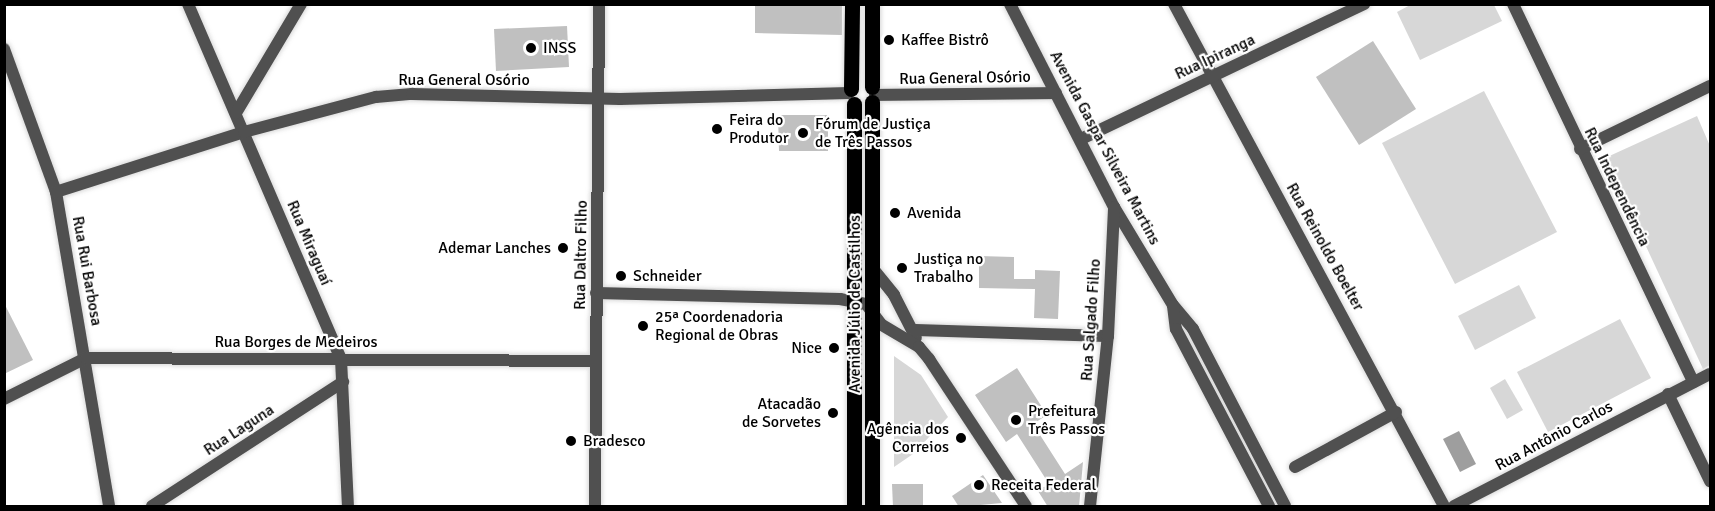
<!DOCTYPE html>
<meta charset="utf-8">
<style>
body{margin:0}
#map{position:relative;width:1715px;height:511px;overflow:hidden;background:#fff;font-family:Signika,sans-serif}
div>[style]{position:absolute}
[style*='--x']{left:calc(var(--x)*1px);top:calc(var(--y)*1px);width:calc(var(--w)*1px);rotate:calc(var(--a)*1deg)}
.green>*{inset:0;background:#d7d7d7}
.water>*{inset:0;background:#9e9e9e}
.building>*{inset:0;background:#c0c0c0}
.roads{filter:drop-shadow(0 0 2px #dbdbdb) drop-shadow(0 0 2px #dbdbdb)}
.minor>*{height:12px;margin:-6px;padding:0 6px;transform-origin:6px;border-radius:6px;background:#505050}
.major>*{height:15px;margin:-7.5px;padding:0 7.5px;transform-origin:7.5px;border-radius:7.5px;background:#000}
.dots>*{width:16px;height:16px;translate:-50% -50%;box-sizing:border-box;border:3px solid #fff;border-radius:50%}
span{translate:-50% -50%;white-space:nowrap;text-align:center;line-height:1.15;-webkit-text-stroke:4.5px #fff;paint-order:stroke}
.poi-label{font-size:16px;color:#000}
.left{translate:0 -50%;text-align:left}
.right{translate:-100% -50%;text-align:right}
.street-label{font-size:16px;color:#000}
.frame{position:absolute;inset:0;border:6px solid #000;pointer-events:none}
</style>
<div id="map">
<div class="green">
<i style="clip-path:polygon(1412px 4px,1494px 5px,1502px 21px,1420px 60px,1397px 12px)"></i>
<i style="clip-path:polygon(1484px 91px,1557px 232px,1455px 284px,1382px 143px)"></i>
<i style="clip-path:polygon(1697px 116px,1710px 146px,1710px 365px,1703px 369px,1605px 158px)"></i>
<i style="clip-path:polygon(1519px 285px,1536px 318px,1475px 350px,1458px 316px)"></i>
<i style="clip-path:polygon(1620px 319px,1651px 378px,1548px 432px,1517px 372px)"></i>
<i style="clip-path:polygon(894px 356px,921px 375px,948px 417px,913px 454px,894px 467px)"></i>
<i style="clip-path:polygon(1505px 379px,1523px 410px,1507px 419px,1490px 388px)"></i>
</div>
<div class="water">
<i style="clip-path:polygon(1459px 431px,1476px 464px,1460px 472px,1443px 439px)"></i>
</div>
<div class="building">
<i style="clip-path:polygon(755px 4px,842px 4px,842px 35px,755px 33px)"></i>
<i style="clip-path:polygon(567px 26px,569px 67px,496px 71px,494px 29px)"></i>
<i style="clip-path:polygon(1373px 41px,1416px 109px,1359px 145px,1316px 77px)"></i>
<i style="clip-path:polygon(778px 115px,828px 115px,828px 151px,779px 151px)"></i>
<i style="clip-path:polygon(979px 256px,1014px 257px,1014px 279px,1035px 279px,1035px 270px,1060px 271px,1058px 319px,1034px 318px,1035px 289px,979px 288px)"></i>
<i style="clip-path:polygon(4px 303px,33px 360px,4px 374px)"></i>
<i style="clip-path:polygon(1017px 368px,1047px 415px,1033px 424px,1065px 474px,1083px 462px,1079px 507px,1048px 507px,1038px 491px,1049px 484px,1017px 434px,1006px 442px,975px 395px)"></i>
<i style="clip-path:polygon(983px 475px,1002px 503px,959px 507px,952px 496px)"></i>
<i style="clip-path:polygon(892px 484px,923px 484px,923px 507px,893px 507px)"></i>
</div>
<div class="roads">
<div class="minor">
<i style="--x:188;--y:4;--w:387;--a:66.7"></i>
<i style="--x:341;--y:359;--w:147;--a:87.3"></i>
<i style="--x:1010;--y:4;--w:228;--a:62.9"></i>
<i style="--x:1114;--y:207;--w:114;--a:59"></i>
<i style="--x:1173;--y:305;--w:31;--a:50"></i>
<i style="--x:1193;--y:329;--w:199;--a:62.5"></i>
<i style="--x:1174;--y:4;--w:570;--a:61.73"></i>
<i style="--x:1513;--y:4;--w:419;--a:64.5"></i>
<i style="--x:4;--y:49;--w:152;--a:70"></i>
<i style="--x:56;--y:192;--w:318;--a:80.4"></i>
<i style="--x:875;--y:95;--w:181;--a:-0.6"></i>
<i style="--x:236;--y:113;--w:127;--a:-59.2"></i>
<i style="--x:1081;--y:139;--w:314;--a:-25.5"></i>
<i style="--x:1580;--y:149;--w:144;--a:-25.9"></i>
<i style="--x:56;--y:192;--w:197;--a:-17.7"></i>
<i style="--x:244;--y:132;--w:137;--a:-14.9"></i>
<i style="--x:376;--y:97;--w:36;--a:-5"></i>
<i style="--x:412;--y:94;--w:208;--a:1.4"></i>
<i style="--x:620;--y:99;--w:229;--a:-1.5"></i>
<i style="--x:874;--y:270;--w:32;--a:51"></i>
<i style="--x:894;--y:295;--w:48;--a:62.9"></i>
<i style="--x:596;--y:293;--w:244;--a:1.4"></i>
<i style="--x:840;--y:299;--w:26;--a:11"></i>
<i style="--x:866;--y:304;--w:26;--a:53"></i>
<i style="--x:882;--y:325;--w:43;--a:30.7"></i>
<i style="--x:919;--y:347;--w:16;--a:50"></i>
<i style="--x:929;--y:359;--w:176;--a:56.6"></i>
<i style="--x:1173;--y:306;--w:23;--a:83"></i>
<i style="--x:1176;--y:329;--w:200;--a:62.3"></i>
<i style="--x:914;--y:330;--w:194;--a:1.8"></i>
<i style="--x:1668;--y:394;--w:97;--a:64.2"></i>
<i style="--x:4;--y:399;--w:92;--a:-26.6"></i>
<i style="--x:86;--y:358;--w:510;--a:0.34"></i>
<i style="--x:1295;--y:467;--w:115;--a:-28.6"></i>
<i style="--x:152;--y:506;--w:228;--a:-33"></i>
<i style="--x:595;--y:506;--w:502;--a:-89.54"></i>
<i style="--x:1090;--y:506;--w:171;--a:-84"></i>
<i style="--x:1108;--y:336;--w:129;--a:-87.3"></i>
<i style="--x:1454;--y:506;--w:288;--a:-27.3"></i>
</div>
<div class="major">
<i style="--x:872;--y:87;--w:83;--a:-90"></i>
<i style="--x:851;--y:89;--w:85;--a:-89.3"></i>
<i style="--x:872;--y:102;--w:404;--a:90"></i>
<i style="--x:854;--y:506;--w:402;--a:-90"></i>
</div>
</div>
<div class="dots">
<i style="left:889px;top:40px;background:#000"></i>
<i style="left:531px;top:48px;background:#000"></i>
<i style="left:717px;top:129px;background:#000"></i>
<i style="left:803px;top:133px;background:#000"></i>
<i style="left:895px;top:213px;background:#000"></i>
<i style="left:563px;top:248px;background:#000"></i>
<i style="left:902px;top:268px;background:#000"></i>
<i style="left:621px;top:276px;background:#000"></i>
<i style="left:643px;top:326px;background:#000"></i>
<i style="left:834px;top:348px;background:#000"></i>
<i style="left:833px;top:413px;background:#000"></i>
<i style="left:1016px;top:420px;background:#000"></i>
<i style="left:961px;top:438px;background:#000"></i>
<i style="left:571px;top:441px;background:#000"></i>
<i style="left:979px;top:485px;background:#000"></i>
</div>
<div class="poi-label">
<span class="left" style="left:901px;top:40px">Kaffee Bistrô</span>
<span class="left" style="left:543px;top:48px">INSS</span>
<span class="left" style="left:729px;top:129px">Feira do<br>Produtor</span>
<span class="left" style="left:815px;top:133px">Fórum de Justiça<br>de Três Passos</span>
<span class="left" style="left:907px;top:213px">Avenida</span>
<span class="right" style="left:551px;top:248px">Ademar Lanches</span>
<span class="left" style="left:914px;top:268px">Justiça no<br>Trabalho</span>
<span class="left" style="left:633px;top:276px">Schneider</span>
<span class="left" style="left:655px;top:326px">25ª Coordenadoria<br>Regional de Obras</span>
<span class="right" style="left:822px;top:348px">Nice</span>
<span class="right" style="left:821px;top:413px">Atacadão<br>de Sorvetes</span>
<span class="left" style="left:1028px;top:420px">Prefeitura<br>Três Passos</span>
<span class="right" style="left:949px;top:438px">Agência dos<br>Correios</span>
<span class="left" style="left:583px;top:441px">Bradesco</span>
<span class="left" style="left:991px;top:485px">Receita Federal</span>
</div>
<div class="street-label">
<span style="left:1215px;top:57px;rotate:-25deg">Rua Ipiranga</span>
<span style="left:965px;top:78px;rotate:-1deg">Rua General Osório</span>
<span style="left:464px;top:80px">Rua General Osório</span>
<span style="left:1105px;top:148px;rotate:62deg">Avenida Gaspar Silveira Martins</span>
<span style="left:1617px;top:187px;rotate:64deg">Rua Independência</span>
<span style="left:309px;top:243px;rotate:67deg">Rua Miraguaí</span>
<span style="left:1325px;top:247px;rotate:61deg">Rua Reinoldo Boelter</span>
<span style="left:581px;top:255px;rotate:-89deg">Rua Daltro Filho</span>
<span style="left:87px;top:271px;rotate:80deg">Rua Rui Barbosa</span>
<span style="left:855px;top:304px;rotate:-90deg">Avenida Júlio de Castilhos</span>
<span style="left:1091px;top:320px;rotate:-86deg">Rua Salgado Filho</span>
<span style="left:296px;top:342px">Rua Borges de Medeiros</span>
<span style="left:239px;top:430px;rotate:-33deg">Rua Laguna</span>
<span style="left:1554px;top:436px;rotate:-28deg">Rua Antônio Carlos</span>
</div>
<div class="frame"></div>
</div>
